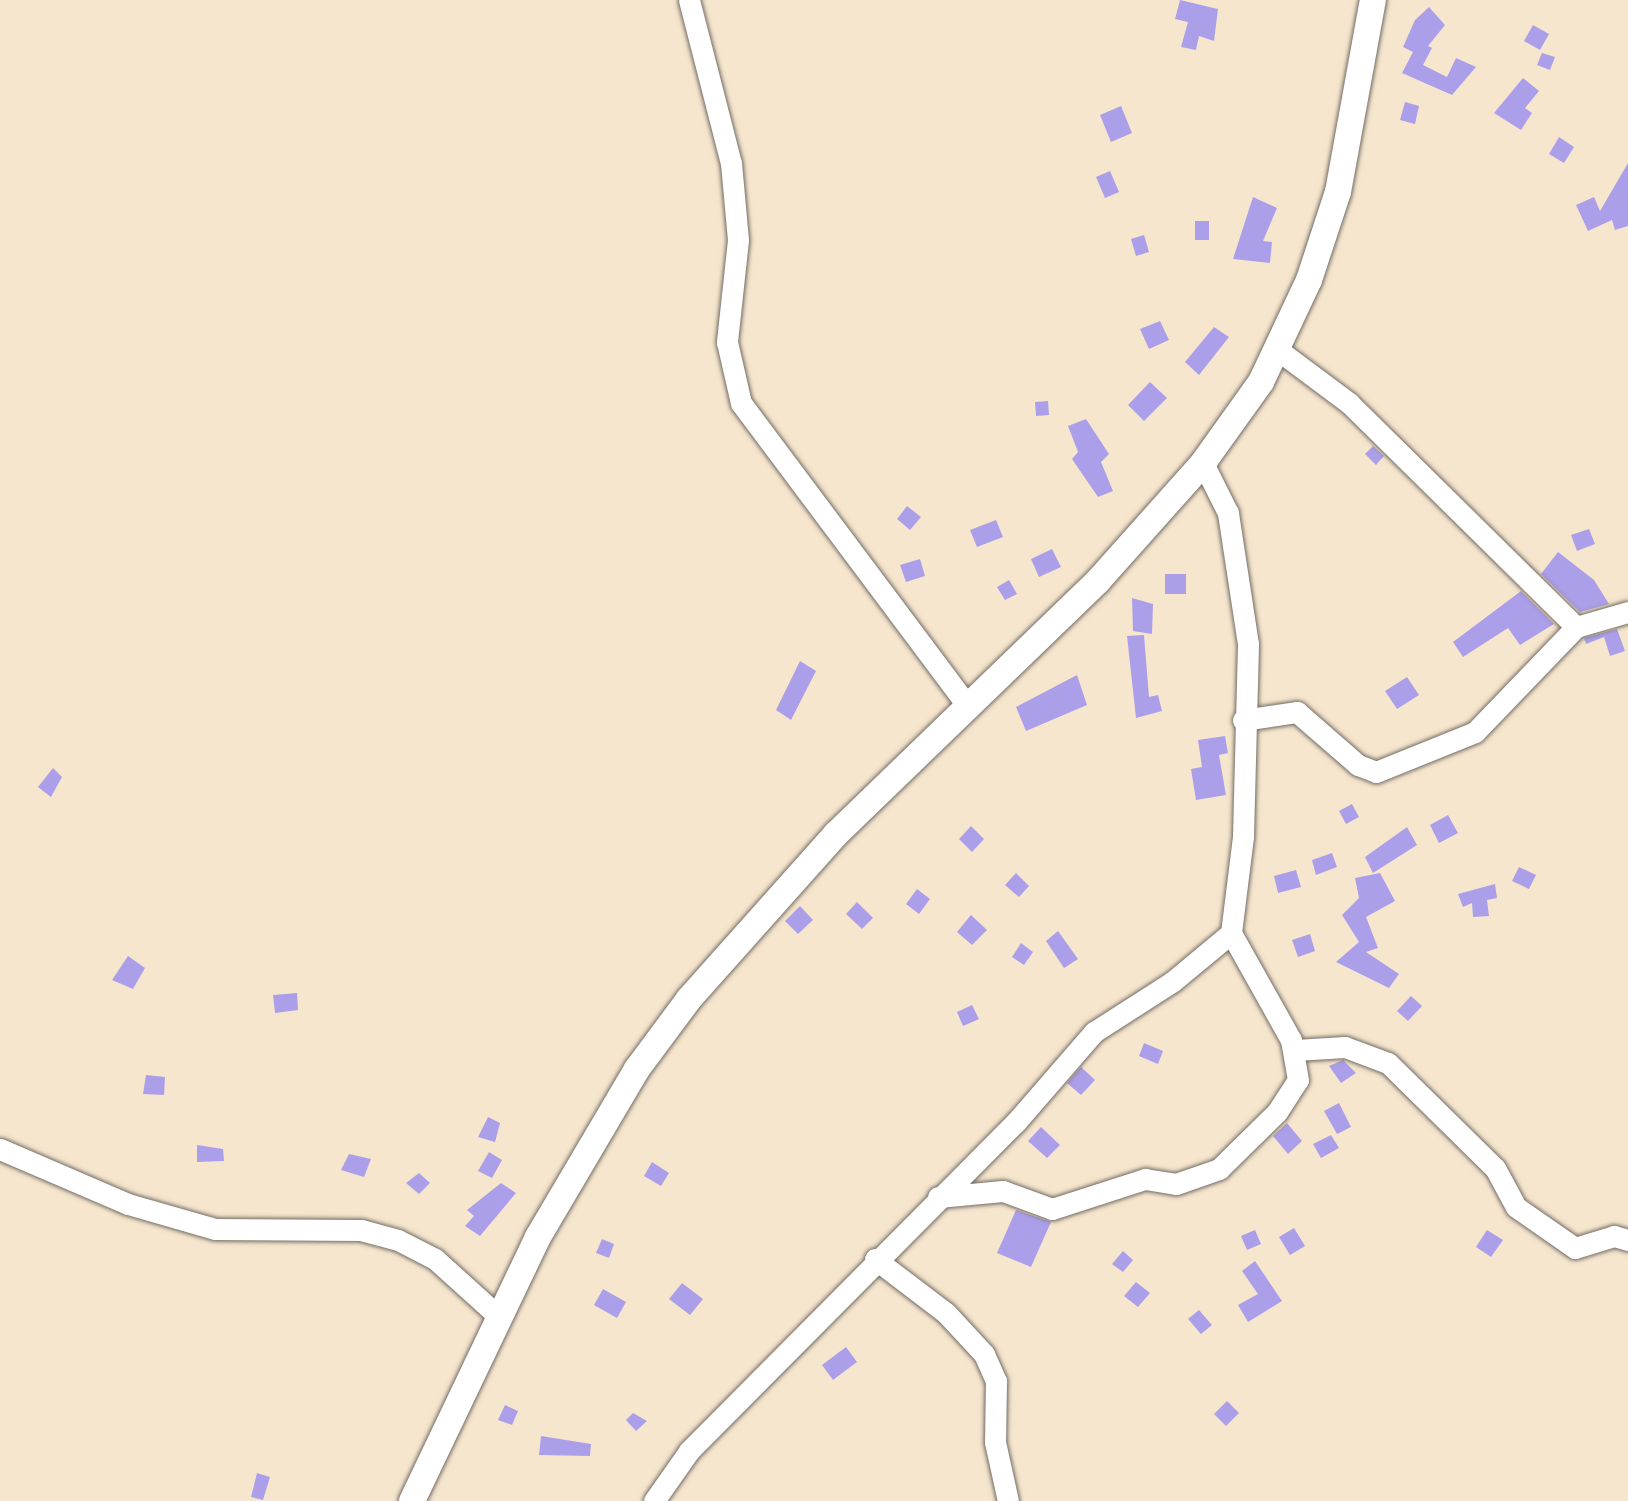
<!DOCTYPE html>
<style>
body{margin:0}
#map{position:relative;width:1628px;height:1501px;overflow:hidden;background:#f7e6ce;font-family:Caveat,sans-serif}
div>[style]{position:absolute}
[style*='--x']{left:calc(var(--x)*1px);top:calc(var(--y)*1px);width:calc(var(--w)*1px);rotate:calc(var(--a)*1deg)}
.building>*{inset:0;background:#ac9fe9}
.roads{filter:drop-shadow(0 0 2px #726c64) drop-shadow(0 0 2px #726c64)}
.minor>*{height:21px;margin:-10.5px;padding:0 10.5px;transform-origin:10.5px;border-radius:10.5px;background:#fff}
.major>*{height:26px;margin:-13px;padding:0 13px;transform-origin:13px;border-radius:13px;background:#fff}
span{translate:-50% -50%;white-space:nowrap;text-align:center;line-height:1.15;-webkit-text-stroke:7px #fcf5e5;paint-order:stroke}
</style>
<div id="map">
<div class="building">
<i style="clip-path:polygon(1180px 0,1218px 9px,1214px 41px,1199px 36px,1196px 50px,1181px 47px,1188px 22px,1175px 19px)"></i>
<i style="clip-path:polygon(1429px 7px,1445px 25px,1428px 46px,1432px 48px,1423px 65px,1447px 77px,1456px 58px,1476px 67px,1452px 95px,1402px 73px,1413px 52px,1403px 47px,1415px 20px)"></i>
<i style="clip-path:polygon(1533px 25px,1549px 34px,1540px 50px,1524px 41px)"></i>
<i style="clip-path:polygon(1542px 53px,1555px 57px,1550px 70px,1537px 65px)"></i>
<i style="clip-path:polygon(1523px 78px,1539px 91px,1525px 108px,1532px 113px,1521px 130px,1494px 113px)"></i>
<i style="clip-path:polygon(1405px 102px,1419px 106px,1415px 124px,1400px 120px)"></i>
<i style="clip-path:polygon(1121px 106px,1132px 133px,1111px 142px,1100px 115px)"></i>
<i style="clip-path:polygon(1559px 137px,1574px 147px,1564px 163px,1549px 154px)"></i>
<i style="clip-path:polygon(1628px 163px,1628px 226px,1615px 230px,1612px 220px,1588px 231px,1576px 205px,1594px 197px,1600px 211px)"></i>
<i style="clip-path:polygon(1110px 171px,1119px 192px,1105px 198px,1096px 177px)"></i>
<i style="clip-path:polygon(1253px 197px,1277px 208px,1263px 241px,1272px 242px,1270px 263px,1233px 259px)"></i>
<i style="clip-path:polygon(1195px 221px,1209px 221px,1209px 240px,1195px 240px)"></i>
<i style="clip-path:polygon(1144px 235px,1149px 252px,1136px 256px,1131px 239px)"></i>
<i style="clip-path:polygon(1160px 321px,1169px 340px,1149px 349px,1140px 329px)"></i>
<i style="clip-path:polygon(1214px 327px,1229px 337px,1199px 375px,1185px 362px)"></i>
<i style="clip-path:polygon(1150px 382px,1167px 398px,1144px 421px,1128px 405px)"></i>
<i style="clip-path:polygon(1048px 401px,1049px 415px,1036px 416px,1035px 402px)"></i>
<i style="clip-path:polygon(1086px 419px,1109px 454px,1101px 462px,1113px 491px,1098px 497px,1072px 459px,1078px 452px,1068px 426px)"></i>
<i style="clip-path:polygon(1373px 446px,1384px 456px,1376px 465px,1365px 454px)"></i>
<i style="clip-path:polygon(907px 506px,921px 517px,910px 530px,897px 519px)"></i>
<i style="clip-path:polygon(996px 520px,1003px 537px,977px 547px,970px 530px)"></i>
<i style="clip-path:polygon(1589px 529px,1595px 544px,1577px 551px,1571px 535px)"></i>
<i style="clip-path:polygon(1052px 549px,1061px 567px,1039px 577px,1031px 559px)"></i>
<i style="clip-path:polygon(1558px 552px,1594px 580px,1609px 604px,1580px 612px,1541px 574px)"></i>
<i style="clip-path:polygon(920px 559px,925px 576px,906px 582px,900px 565px)"></i>
<i style="clip-path:polygon(1165px 574px,1186px 574px,1186px 594px,1165px 594px)"></i>
<i style="clip-path:polygon(1009px 580px,1017px 594px,1005px 600px,997px 587px)"></i>
<i style="clip-path:polygon(1521px 591px,1554px 624px,1520px 645px,1508px 628px,1463px 657px,1453px 642px)"></i>
<i style="clip-path:polygon(1132px 598px,1153px 604px,1152px 634px,1133px 631px)"></i>
<i style="clip-path:polygon(1617px 629px,1625px 651px,1610px 656px,1604px 637px,1586px 644px,1584px 638px)"></i>
<i style="clip-path:polygon(1144px 635px,1149px 697px,1158px 695px,1162px 711px,1136px 718px,1127px 636px)"></i>
<i style="clip-path:polygon(800px 661px,816px 671px,791px 720px,776px 710px)"></i>
<i style="clip-path:polygon(1077px 675px,1087px 705px,1026px 731px,1016px 707px)"></i>
<i style="clip-path:polygon(1407px 677px,1419px 695px,1397px 709px,1385px 691px)"></i>
<i style="clip-path:polygon(1225px 736px,1228px 753px,1219px 755px,1226px 795px,1196px 800px,1191px 769px,1202px 767px,1198px 740px)"></i>
<i style="clip-path:polygon(53px 768px,62px 777px,51px 797px,38px 787px)"></i>
<i style="clip-path:polygon(1352px 804px,1359px 817px,1346px 824px,1339px 811px)"></i>
<i style="clip-path:polygon(1448px 815px,1458px 833px,1439px 843px,1430px 825px)"></i>
<i style="clip-path:polygon(971px 826px,984px 839px,972px 852px,959px 839px)"></i>
<i style="clip-path:polygon(1407px 827px,1417px 845px,1373px 873px,1365px 857px)"></i>
<i style="clip-path:polygon(1332px 853px,1337px 867px,1316px 875px,1312px 860px)"></i>
<i style="clip-path:polygon(1519px 867px,1536px 875px,1529px 889px,1512px 881px)"></i>
<i style="clip-path:polygon(1296px 870px,1301px 887px,1278px 893px,1274px 876px)"></i>
<i style="clip-path:polygon(1016px 873px,1029px 886px,1019px 897px,1005px 885px)"></i>
<i style="clip-path:polygon(1380px 873px,1395px 901px,1366px 917px,1378px 948px,1366px 952px,1399px 974px,1389px 988px,1336px 962px,1359px 942px,1342px 915px,1359px 898px,1355px 878px)"></i>
<i style="clip-path:polygon(1495px 884px,1497px 898px,1487px 900px,1489px 916px,1473px 917px,1472px 903px,1463px 907px,1458px 894px)"></i>
<i style="clip-path:polygon(917px 889px,930px 899px,919px 914px,906px 904px)"></i>
<i style="clip-path:polygon(857px 902px,873px 918px,862px 929px,846px 914px)"></i>
<i style="clip-path:polygon(800px 906px,813px 920px,798px 934px,785px 921px)"></i>
<i style="clip-path:polygon(971px 915px,987px 930px,972px 945px,957px 932px)"></i>
<i style="clip-path:polygon(1058px 931px,1078px 959px,1064px 968px,1046px 941px)"></i>
<i style="clip-path:polygon(1310px 934px,1315px 951px,1298px 957px,1292px 940px)"></i>
<i style="clip-path:polygon(1021px 943px,1033px 952px,1024px 965px,1012px 957px)"></i>
<i style="clip-path:polygon(128px 956px,145px 968px,133px 989px,112px 980px)"></i>
<i style="clip-path:polygon(297px 993px,298px 1010px,275px 1013px,273px 995px)"></i>
<i style="clip-path:polygon(1411px 996px,1422px 1006px,1408px 1021px,1397px 1011px)"></i>
<i style="clip-path:polygon(972px 1005px,979px 1019px,963px 1026px,957px 1012px)"></i>
<i style="clip-path:polygon(1144px 1043px,1163px 1051px,1158px 1064px,1139px 1056px)"></i>
<i style="clip-path:polygon(1343px 1060px,1356px 1073px,1341px 1083px,1329px 1066px)"></i>
<i style="clip-path:polygon(1081px 1067px,1095px 1080px,1081px 1095px,1067px 1083px)"></i>
<i style="clip-path:polygon(146px 1075px,165px 1077px,164px 1095px,143px 1094px)"></i>
<i style="clip-path:polygon(1339px 1103px,1351px 1127px,1337px 1134px,1324px 1111px)"></i>
<i style="clip-path:polygon(488px 1117px,500px 1123px,495px 1142px,478px 1137px)"></i>
<i style="clip-path:polygon(1287px 1123px,1302px 1141px,1288px 1154px,1273px 1136px)"></i>
<i style="clip-path:polygon(1041px 1127px,1060px 1145px,1047px 1158px,1028px 1141px)"></i>
<i style="clip-path:polygon(1331px 1135px,1339px 1148px,1321px 1158px,1313px 1144px)"></i>
<i style="clip-path:polygon(197px 1145px,223px 1149px,224px 1161px,197px 1162px)"></i>
<i style="clip-path:polygon(489px 1152px,502px 1160px,492px 1178px,478px 1171px)"></i>
<i style="clip-path:polygon(349px 1154px,371px 1159px,364px 1177px,341px 1170px)"></i>
<i style="clip-path:polygon(652px 1162px,669px 1173px,661px 1186px,644px 1176px)"></i>
<i style="clip-path:polygon(419px 1173px,430px 1183px,419px 1194px,406px 1183px)"></i>
<i style="clip-path:polygon(501px 1183px,516px 1193px,480px 1236px,465px 1226px,474px 1216px,467px 1210px)"></i>
<i style="clip-path:polygon(1016px 1210px,1051px 1222px,1031px 1267px,997px 1253px)"></i>
<i style="clip-path:polygon(1294px 1228px,1305px 1246px,1290px 1255px,1279px 1237px)"></i>
<i style="clip-path:polygon(1255px 1230px,1261px 1244px,1247px 1250px,1241px 1236px)"></i>
<i style="clip-path:polygon(1487px 1230px,1503px 1240px,1491px 1257px,1476px 1247px)"></i>
<i style="clip-path:polygon(602px 1239px,614px 1244px,609px 1258px,596px 1253px)"></i>
<i style="clip-path:polygon(1123px 1251px,1133px 1260px,1123px 1272px,1112px 1264px)"></i>
<i style="clip-path:polygon(1255px 1261px,1282px 1301px,1248px 1322px,1238px 1305px,1258px 1294px,1242px 1271px)"></i>
<i style="clip-path:polygon(1136px 1282px,1150px 1293px,1138px 1307px,1124px 1296px)"></i>
<i style="clip-path:polygon(682px 1283px,703px 1299px,690px 1315px,669px 1299px)"></i>
<i style="clip-path:polygon(603px 1289px,626px 1302px,617px 1318px,594px 1305px)"></i>
<i style="clip-path:polygon(1199px 1310px,1212px 1325px,1201px 1334px,1188px 1319px)"></i>
<i style="clip-path:polygon(846px 1347px,857px 1362px,833px 1380px,822px 1365px)"></i>
<i style="clip-path:polygon(1227px 1401px,1239px 1413px,1226px 1426px,1214px 1414px)"></i>
<i style="clip-path:polygon(505px 1405px,518px 1411px,512px 1425px,498px 1420px)"></i>
<i style="clip-path:polygon(633px 1413px,647px 1421px,636px 1431px,626px 1420px)"></i>
<i style="clip-path:polygon(541px 1436px,591px 1444px,590px 1456px,539px 1455px)"></i>
<i style="clip-path:polygon(257px 1473px,270px 1477px,263px 1500px,251px 1497px)"></i>
</div>
<div class="roads">
<div class="minor">
<i style="--x:689;--y:0;--w:168;--a:75.6"></i>
<i style="--x:731;--y:163;--w:77;--a:84.8"></i>
<i style="--x:738;--y:240;--w:103;--a:96.2"></i>
<i style="--x:727;--y:342;--w:63;--a:77.1"></i>
<i style="--x:741;--y:403;--w:379;--a:53.2"></i>
<i style="--x:1278;--y:350;--w:89;--a:36.7"></i>
<i style="--x:1349;--y:403;--w:319;--a:44.6"></i>
<i style="--x:1243;--y:720;--w:55;--a:-8.4"></i>
<i style="--x:1297;--y:712;--w:81;--a:41"></i>
<i style="--x:1358;--y:765;--w:19;--a:21"></i>
<i style="--x:1376;--y:772;--w:107;--a:-22"></i>
<i style="--x:1475;--y:732;--w:146;--a:-46.1"></i>
<i style="--x:1576;--y:627;--w:54;--a:-16.1"></i>
<i style="--x:1295;--y:1050;--w:50;--a:-3.4"></i>
<i style="--x:1345;--y:1047;--w:46;--a:20.4"></i>
<i style="--x:1388;--y:1063;--w:150;--a:44.5"></i>
<i style="--x:1495;--y:1168;--w:44;--a:61.7"></i>
<i style="--x:1516;--y:1207;--w:72;--a:34.8"></i>
<i style="--x:1575;--y:1248;--w:41;--a:-17.1"></i>
<i style="--x:1614;--y:1236;--w:15;--a:16"></i>
<i style="--x:0;--y:1149;--w:139;--a:23.3"></i>
<i style="--x:128;--y:1204;--w:91;--a:16"></i>
<i style="--x:215;--y:1229;--w:146;--a:0.4"></i>
<i style="--x:361;--y:1230;--w:38;--a:15"></i>
<i style="--x:398;--y:1240;--w:42;--a:27.2"></i>
<i style="--x:435;--y:1259;--w:84;--a:42.1"></i>
<i style="--x:938;--y:1197;--w:65;--a:-5.3"></i>
<i style="--x:1003;--y:1191;--w:52;--a:20.2"></i>
<i style="--x:1052;--y:1209;--w:98;--a:-17.9"></i>
<i style="--x:1145;--y:1179;--w:31;--a:9"></i>
<i style="--x:1176;--y:1184;--w:46;--a:-19.2"></i>
<i style="--x:1219;--y:1169;--w:81;--a:-44.5"></i>
<i style="--x:1277;--y:1112;--w:38;--a:-57"></i>
<i style="--x:1298;--y:1080;--w:41;--a:-99.9"></i>
<i style="--x:1291;--y:1040;--w:123;--a:-119.3"></i>
<i style="--x:875;--y:1259;--w:89;--a:37.3"></i>
<i style="--x:946;--y:1313;--w:56;--a:47.2"></i>
<i style="--x:984;--y:1354;--w:30;--a:66"></i>
<i style="--x:996;--y:1381;--w:61;--a:90.9"></i>
<i style="--x:995;--y:1442;--w:60;--a:77.6"></i>
<i style="--x:654;--y:1501;--w:61;--a:-55"></i>
<i style="--x:689;--y:1451;--w:464;--a:-45.2"></i>
<i style="--x:1016;--y:1122;--w:119;--a:-49.1"></i>
<i style="--x:1094;--y:1032;--w:93;--a:-32.7"></i>
<i style="--x:1172;--y:982;--w:77;--a:-39.7"></i>
<i style="--x:1231;--y:933;--w:98;--a:-82.9"></i>
<i style="--x:1243;--y:836;--w:192;--a:-88.5"></i>
<i style="--x:1248;--y:644;--w:133;--a:-98.7"></i>
<i style="--x:1228;--y:513;--w:56;--a:-116.6"></i>
</div>
<div class="major">
<i style="--x:412;--y:1501;--w:293;--a:-64.5"></i>
<i style="--x:538;--y:1237;--w:195;--a:-59.5"></i>
<i style="--x:637;--y:1069;--w:87;--a:-53.4"></i>
<i style="--x:689;--y:999;--w:221;--a:-48.3"></i>
<i style="--x:836;--y:834;--w:364;--a:-44"></i>
<i style="--x:1098;--y:581;--w:158;--a:-48.3"></i>
<i style="--x:1203;--y:463;--w:100;--a:-54.4"></i>
<i style="--x:1261;--y:382;--w:113;--a:-64.8"></i>
<i style="--x:1309;--y:280;--w:93;--a:-71.8"></i>
<i style="--x:1338;--y:192;--w:195;--a:-79.7"></i>
</div>
</div>
</div>
